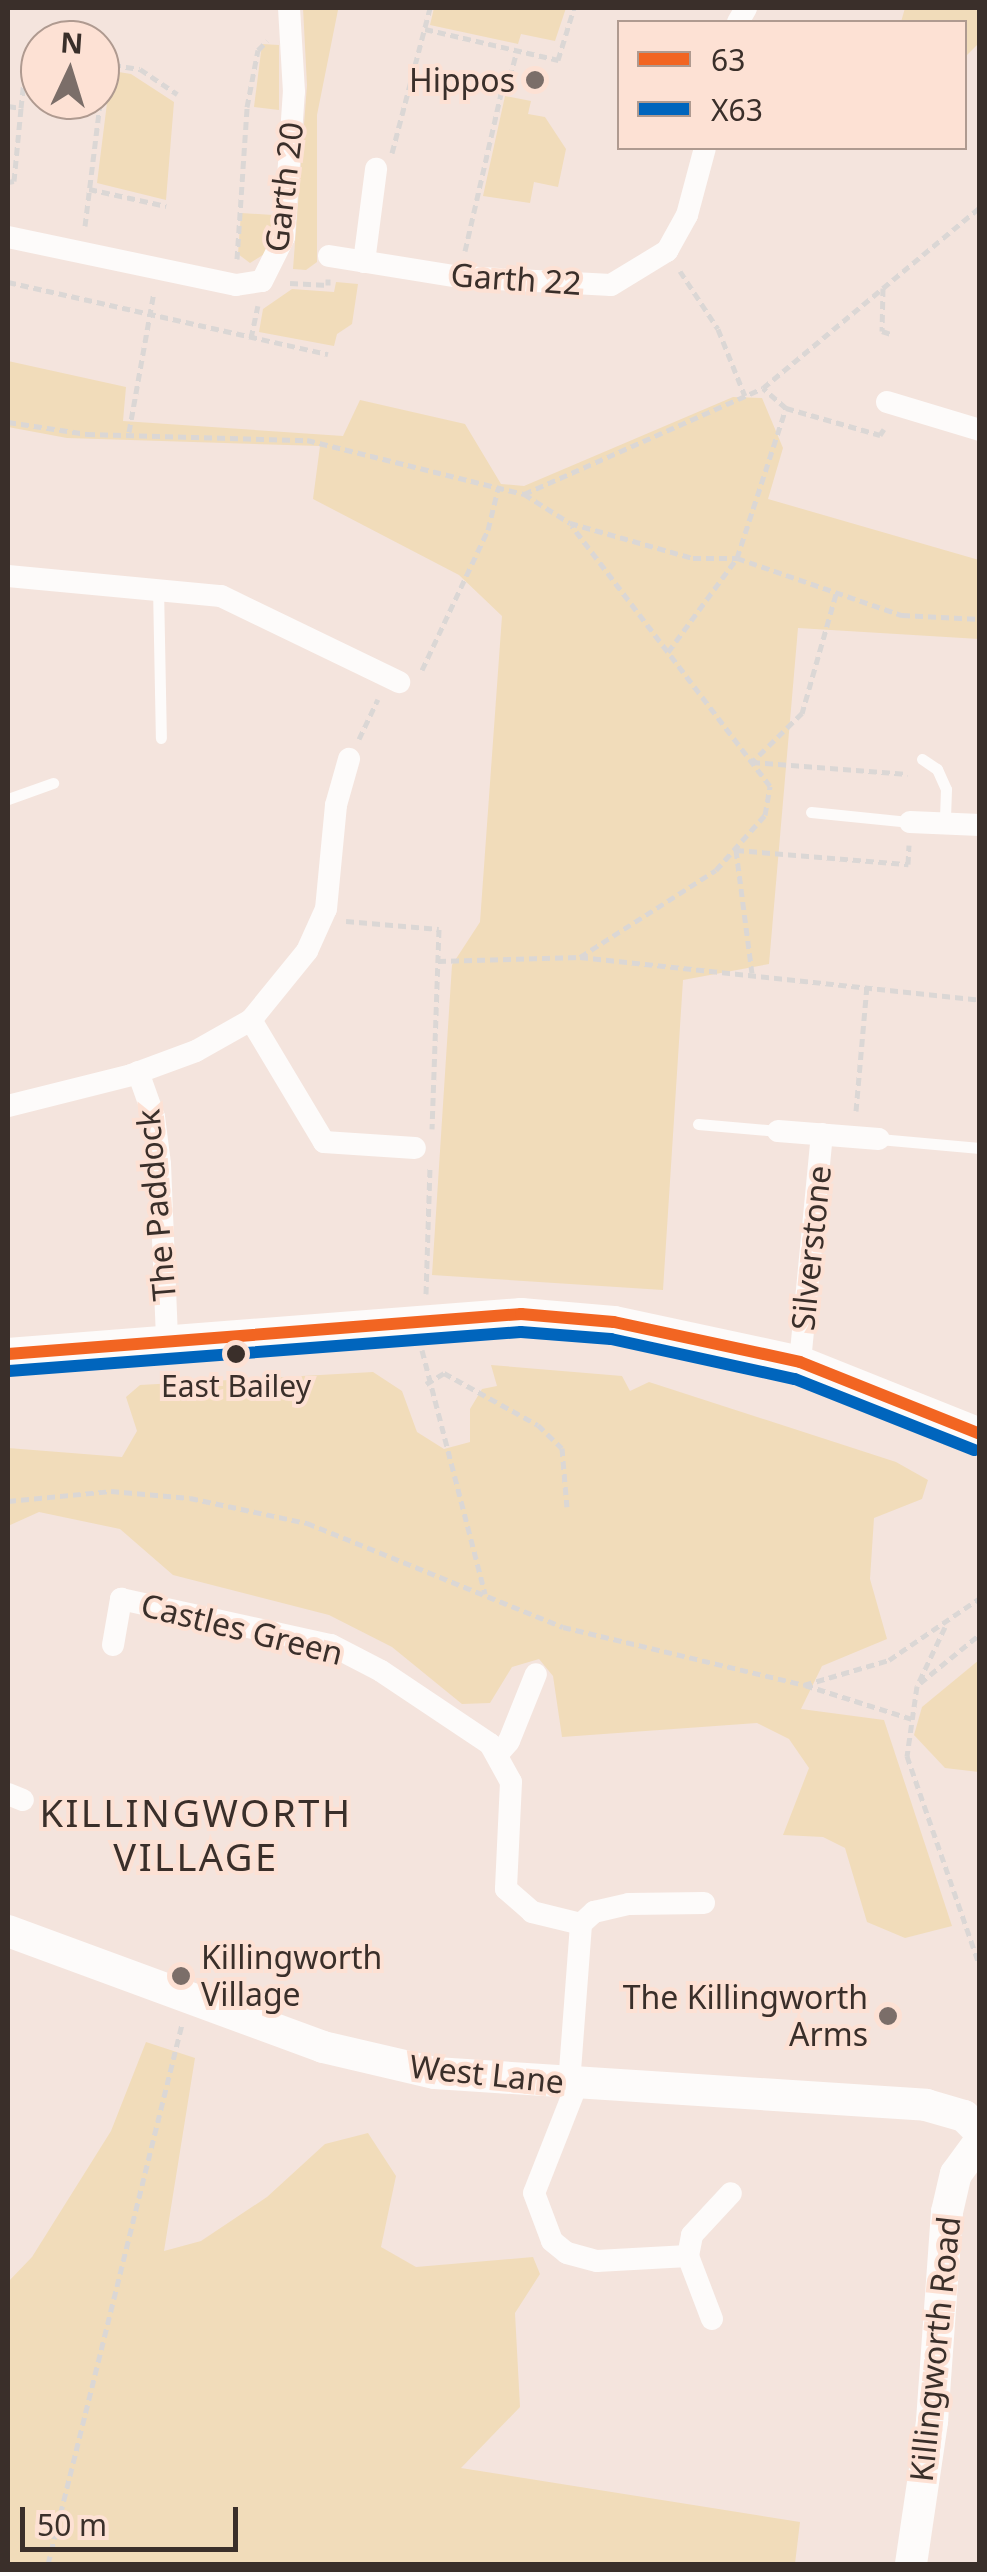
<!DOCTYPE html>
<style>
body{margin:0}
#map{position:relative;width:987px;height:2572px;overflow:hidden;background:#f4e4dd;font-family:"Noto Sans",sans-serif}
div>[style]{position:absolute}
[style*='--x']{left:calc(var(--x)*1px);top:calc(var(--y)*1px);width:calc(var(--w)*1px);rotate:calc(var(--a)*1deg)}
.green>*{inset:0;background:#f1dcba}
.path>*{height:5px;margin-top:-2.5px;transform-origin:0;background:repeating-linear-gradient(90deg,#dbd7d5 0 8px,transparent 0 13px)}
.lane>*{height:11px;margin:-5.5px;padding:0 5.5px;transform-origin:5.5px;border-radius:5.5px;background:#fdfbfa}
.street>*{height:22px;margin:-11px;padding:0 11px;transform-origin:11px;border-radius:11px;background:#fdfbfa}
.secondary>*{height:32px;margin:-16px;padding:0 16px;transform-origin:16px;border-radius:16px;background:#fdfbfa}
.bus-1>*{height:12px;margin:-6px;padding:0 6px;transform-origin:6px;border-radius:6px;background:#f26522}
.bus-2>*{height:12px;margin:-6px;padding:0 6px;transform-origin:6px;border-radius:6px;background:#0065bd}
.dots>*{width:28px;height:28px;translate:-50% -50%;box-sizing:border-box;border:5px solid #fde1d4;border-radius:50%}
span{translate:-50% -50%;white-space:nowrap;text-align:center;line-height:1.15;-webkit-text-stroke:8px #fde1d4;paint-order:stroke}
.bus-label{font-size:30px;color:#3a2f2a}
.poi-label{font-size:32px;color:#3a2f2a}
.right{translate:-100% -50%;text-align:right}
.left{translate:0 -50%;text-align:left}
.street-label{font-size:32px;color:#3a2f2a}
.quarter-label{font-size:38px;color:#3a2f2a;letter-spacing:2.5px}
.frame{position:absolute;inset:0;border:10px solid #3a2f2a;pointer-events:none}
.legend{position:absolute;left:617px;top:20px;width:350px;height:130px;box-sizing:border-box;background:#fde1d4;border:2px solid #af9a90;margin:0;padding:12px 18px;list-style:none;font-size:30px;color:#3a2f2a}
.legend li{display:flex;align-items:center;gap:20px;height:50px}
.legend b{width:50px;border:2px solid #af9a90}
.north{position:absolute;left:20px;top:20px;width:100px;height:100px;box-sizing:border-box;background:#fde1d4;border:2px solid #af9a90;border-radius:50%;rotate:4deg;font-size:28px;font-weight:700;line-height:40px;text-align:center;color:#3a2f2a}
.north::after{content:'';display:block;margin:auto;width:35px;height:45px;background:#7b6e69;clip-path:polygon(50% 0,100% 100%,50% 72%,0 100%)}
.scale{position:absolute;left:20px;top:2507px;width:218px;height:45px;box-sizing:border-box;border:5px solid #3a2f2a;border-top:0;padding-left:12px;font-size:30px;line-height:35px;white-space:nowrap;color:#3a2f2a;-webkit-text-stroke:8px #fde1d4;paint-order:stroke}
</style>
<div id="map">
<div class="green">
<i style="clip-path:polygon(303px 8px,338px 10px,317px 115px,317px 262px,306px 270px,293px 269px,307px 85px)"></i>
<i style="clip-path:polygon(434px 8px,566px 8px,555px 41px,521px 34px,518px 44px,430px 25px)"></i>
<i style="clip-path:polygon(905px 8px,979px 8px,979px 43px,965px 57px,964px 22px,901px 22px)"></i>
<i style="clip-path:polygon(262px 44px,279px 45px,279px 110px,254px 107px)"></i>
<i style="clip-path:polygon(100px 69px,131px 74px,174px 102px,166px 200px,97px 183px,108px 95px,100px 92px)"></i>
<i style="clip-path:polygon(505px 96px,531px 101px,528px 114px,545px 117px,566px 149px,558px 187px,534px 182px,530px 203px,483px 196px)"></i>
<i style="clip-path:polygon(241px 213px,273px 215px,266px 253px,250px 263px,238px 254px)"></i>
<i style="clip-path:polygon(336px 282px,358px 284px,352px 324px,337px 334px,334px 346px,259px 332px,263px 309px,292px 289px,334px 292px)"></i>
<i style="clip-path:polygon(8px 361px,126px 387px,123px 421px,343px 436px,360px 400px,465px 424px,501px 484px,524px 486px,733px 397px,762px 398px,783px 448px,768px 499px,979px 560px,979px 639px,798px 628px,769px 964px,683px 980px,663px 1290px,432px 1275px,452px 965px,480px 922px,502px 616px,459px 575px,313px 499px,320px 446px,67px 438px,8px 427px)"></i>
<i style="clip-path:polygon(491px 1365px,622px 1376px,630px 1391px,649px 1382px,896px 1462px,928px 1480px,922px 1499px,874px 1518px,870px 1579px,887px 1639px,822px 1666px,801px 1709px,884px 1720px,952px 1926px,905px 1938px,867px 1922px,845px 1848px,823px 1837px,783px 1835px,809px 1768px,789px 1739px,757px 1723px,562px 1737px,553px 1676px,539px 1659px,512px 1667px,490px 1703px,462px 1704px,392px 1647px,329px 1615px,173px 1575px,120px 1529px,39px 1512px,8px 1526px,8px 1448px,122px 1457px,137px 1431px,126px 1397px,140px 1385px,373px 1372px,402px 1391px,417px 1432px,444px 1449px,470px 1442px,470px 1409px,482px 1389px,497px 1386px)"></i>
<i style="clip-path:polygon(979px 1660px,979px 1772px,945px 1768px,914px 1735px,922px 1707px)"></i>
<i style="clip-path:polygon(146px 2042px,195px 2058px,164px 2251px,201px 2241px,267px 2197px,325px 2144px,368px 2133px,396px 2176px,381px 2247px,416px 2267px,533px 2257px,540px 2274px,515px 2313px,520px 2407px,461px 2468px,800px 2522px,795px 2564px,8px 2564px,8px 2282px,32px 2257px,111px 2131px)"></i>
</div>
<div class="path">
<i style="--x:425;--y:29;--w:137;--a:13.1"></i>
<i style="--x:558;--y:60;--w:54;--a:-72.9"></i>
<i style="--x:100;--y:63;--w:40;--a:8.5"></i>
<i style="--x:140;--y:69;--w:45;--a:34"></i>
<i style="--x:8;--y:106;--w:13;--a:9"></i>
<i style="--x:21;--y:108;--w:31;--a:-84"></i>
<i style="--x:24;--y:77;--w:17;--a:-21"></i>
<i style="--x:392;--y:153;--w:150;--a:-75.3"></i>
<i style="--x:8;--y:182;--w:6;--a:-9"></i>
<i style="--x:14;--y:181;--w:73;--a:-84.5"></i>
<i style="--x:89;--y:189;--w:79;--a:12.4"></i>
<i style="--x:85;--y:226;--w:132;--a:-83"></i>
<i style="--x:465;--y:251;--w:165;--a:-77.1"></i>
<i style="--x:502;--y:90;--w:5;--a:0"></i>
<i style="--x:507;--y:90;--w:41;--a:-76"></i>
<i style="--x:237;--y:259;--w:152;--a:-86.2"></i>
<i style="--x:247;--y:107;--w:58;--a:-79.1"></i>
<i style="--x:258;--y:50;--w:13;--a:-45"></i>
<i style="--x:680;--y:271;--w:69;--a:56.8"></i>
<i style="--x:718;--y:329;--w:72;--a:68.1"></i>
<i style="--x:8;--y:282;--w:328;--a:12.7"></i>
<i style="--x:290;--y:283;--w:38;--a:3"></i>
<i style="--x:328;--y:285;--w:6;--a:-90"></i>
<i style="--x:883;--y:288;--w:43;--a:91.3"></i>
<i style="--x:882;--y:331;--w:9;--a:18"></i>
<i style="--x:251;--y:338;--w:33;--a:-78"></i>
<i style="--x:786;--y:408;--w:98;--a:16"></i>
<i style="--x:880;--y:435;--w:7;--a:-56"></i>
<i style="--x:8;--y:422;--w:80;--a:8.6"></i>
<i style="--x:87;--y:434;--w:220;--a:1.6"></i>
<i style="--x:307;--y:440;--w:224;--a:14"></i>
<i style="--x:524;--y:494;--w:54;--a:32.2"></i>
<i style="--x:570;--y:523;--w:128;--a:15.9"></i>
<i style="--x:693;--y:558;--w:44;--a:0"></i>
<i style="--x:737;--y:558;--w:175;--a:19.1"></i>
<i style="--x:902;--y:615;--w:78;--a:2.9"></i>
<i style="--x:129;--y:432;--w:142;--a:-79.9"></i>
<i style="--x:524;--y:494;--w:261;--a:-23.9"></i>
<i style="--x:836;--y:594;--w:124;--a:105.9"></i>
<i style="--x:802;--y:713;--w:70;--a:135.6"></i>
<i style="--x:752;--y:762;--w:156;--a:4.4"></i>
<i style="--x:668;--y:652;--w:117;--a:-53.7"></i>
<i style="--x:737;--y:558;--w:158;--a:-71.9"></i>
<i style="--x:786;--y:408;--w:30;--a:-139"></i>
<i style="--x:763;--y:388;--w:283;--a:-39.8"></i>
<i style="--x:422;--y:670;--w:155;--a:-64.8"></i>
<i style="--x:488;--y:530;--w:42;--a:-76.3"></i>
<i style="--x:359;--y:739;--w:44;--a:-64.6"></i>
<i style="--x:736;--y:850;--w:173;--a:4.7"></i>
<i style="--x:908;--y:864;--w:19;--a:-87"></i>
<i style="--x:736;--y:850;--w:124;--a:82.6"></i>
<i style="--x:346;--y:921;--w:93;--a:4.9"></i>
<i style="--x:439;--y:929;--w:200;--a:92"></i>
<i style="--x:580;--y:957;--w:402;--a:6.1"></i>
<i style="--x:438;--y:961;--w:142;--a:-1.6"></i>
<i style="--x:580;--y:957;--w:161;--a:-32.6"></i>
<i style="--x:716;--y:870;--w:74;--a:-48.3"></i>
<i style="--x:765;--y:815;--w:29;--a:-80"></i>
<i style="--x:770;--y:786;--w:327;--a:-127.3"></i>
<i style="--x:856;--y:1111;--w:127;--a:-85"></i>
<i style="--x:426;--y:1294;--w:129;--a:-88.2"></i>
<i style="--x:422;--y:1350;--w:252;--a:75.5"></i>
<i style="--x:426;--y:1384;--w:21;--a:-31"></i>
<i style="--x:444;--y:1373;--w:107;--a:29"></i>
<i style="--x:538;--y:1425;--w:33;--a:44"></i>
<i style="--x:562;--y:1448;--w:59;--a:85.2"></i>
<i style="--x:8;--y:1501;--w:103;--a:-5.5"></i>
<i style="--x:111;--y:1491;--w:79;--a:5.1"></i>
<i style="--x:190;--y:1498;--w:120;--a:12.1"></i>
<i style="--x:307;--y:1523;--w:276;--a:22.1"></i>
<i style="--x:563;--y:1627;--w:248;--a:13.5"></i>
<i style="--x:804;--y:1685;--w:89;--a:-16.4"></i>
<i style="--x:889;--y:1660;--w:110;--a:-34.3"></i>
<i style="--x:945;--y:1627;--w:65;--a:115.4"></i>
<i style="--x:917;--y:1686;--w:71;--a:98.1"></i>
<i style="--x:907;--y:1756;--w:223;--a:70.9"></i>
<i style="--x:920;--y:1683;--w:77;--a:-39.2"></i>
<i style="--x:805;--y:1685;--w:112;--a:17.6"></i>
<i style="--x:48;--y:2564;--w:556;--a:-76.06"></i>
</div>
<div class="lane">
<i style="--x:158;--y:587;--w:151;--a:88.9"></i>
<i style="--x:922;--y:759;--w:18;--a:34"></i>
<i style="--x:937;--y:769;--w:22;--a:66"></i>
<i style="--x:946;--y:789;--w:34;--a:92"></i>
<i style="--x:8;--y:799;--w:48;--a:-19.6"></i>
<i style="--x:811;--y:812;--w:100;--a:5.8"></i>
<i style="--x:698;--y:1124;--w:80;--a:5"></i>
<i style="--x:879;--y:1139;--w:101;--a:5.1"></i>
</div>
<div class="street">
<i style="--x:738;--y:22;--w:16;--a:-60"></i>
<i style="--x:8;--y:237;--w:233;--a:11.9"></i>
<i style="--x:236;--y:285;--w:26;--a:-9"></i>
<i style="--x:262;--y:281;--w:49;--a:-63.4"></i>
<i style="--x:284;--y:237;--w:145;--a:-86.1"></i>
<i style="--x:294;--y:92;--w:84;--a:-93.4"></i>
<i style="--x:329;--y:256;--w:133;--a:9.1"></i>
<i style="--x:460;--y:277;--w:151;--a:3"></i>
<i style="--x:611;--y:285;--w:66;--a:-31.3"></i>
<i style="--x:667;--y:251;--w:41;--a:-60.9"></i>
<i style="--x:687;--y:215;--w:69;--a:-75"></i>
<i style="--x:364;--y:262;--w:94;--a:-82.6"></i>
<i style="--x:887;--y:402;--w:97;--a:16.8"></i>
<i style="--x:8;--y:576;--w:214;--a:5.4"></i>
<i style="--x:221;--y:596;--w:198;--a:25.8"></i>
<i style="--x:910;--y:822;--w:70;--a:2.5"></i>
<i style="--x:251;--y:1020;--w:142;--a:59.1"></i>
<i style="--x:324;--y:1142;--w:91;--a:3.8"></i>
<i style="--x:138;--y:1072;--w:48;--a:70.4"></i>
<i style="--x:154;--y:1117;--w:47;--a:82.7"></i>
<i style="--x:160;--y:1164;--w:176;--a:87.7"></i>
<i style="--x:8;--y:1106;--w:127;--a:-14.1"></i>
<i style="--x:131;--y:1075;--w:69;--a:-20.3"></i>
<i style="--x:196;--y:1051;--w:63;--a:-29.4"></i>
<i style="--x:251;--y:1020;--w:89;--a:-50.9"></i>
<i style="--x:307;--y:951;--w:46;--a:-65.7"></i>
<i style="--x:326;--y:909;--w:104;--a:-84.5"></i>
<i style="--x:336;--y:805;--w:48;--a:-74.2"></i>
<i style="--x:778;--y:1131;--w:101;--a:4.5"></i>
<i style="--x:800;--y:1362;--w:229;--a:-84.5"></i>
<i style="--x:113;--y:1645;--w:47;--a:-80.1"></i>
<i style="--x:121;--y:1599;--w:215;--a:12.4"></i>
<i style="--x:331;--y:1645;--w:56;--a:27.5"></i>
<i style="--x:381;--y:1671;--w:131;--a:33.8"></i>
<i style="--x:490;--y:1744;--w:43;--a:61.1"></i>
<i style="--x:511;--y:1782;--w:107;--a:92.7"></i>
<i style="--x:506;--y:1889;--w:35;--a:41"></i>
<i style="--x:532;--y:1912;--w:50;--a:13.8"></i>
<i style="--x:497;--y:1755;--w:18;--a:-49"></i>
<i style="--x:509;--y:1741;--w:72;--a:-68.1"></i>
<i style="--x:8;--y:1794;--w:16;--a:22"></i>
<i style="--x:569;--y:2084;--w:160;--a:-85.7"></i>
<i style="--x:581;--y:1924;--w:18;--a:-43"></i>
<i style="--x:594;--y:1912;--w:36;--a:-13"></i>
<i style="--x:629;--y:1904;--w:75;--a:-0.8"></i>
<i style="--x:577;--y:2084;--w:117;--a:111.5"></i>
<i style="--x:534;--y:2193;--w:51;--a:69.4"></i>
<i style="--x:552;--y:2241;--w:19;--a:39"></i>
<i style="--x:567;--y:2253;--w:31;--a:15"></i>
<i style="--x:597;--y:2261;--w:91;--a:-3.1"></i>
<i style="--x:712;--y:2319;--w:67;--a:-110.9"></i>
<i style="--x:688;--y:2256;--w:21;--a:-79"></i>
<i style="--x:692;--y:2235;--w:57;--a:-47.1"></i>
</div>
<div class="secondary">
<i style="--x:8;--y:1354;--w:515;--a:-4.46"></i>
<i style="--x:521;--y:1314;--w:93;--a:4.9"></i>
<i style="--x:614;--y:1322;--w:190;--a:12.1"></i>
<i style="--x:800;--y:1362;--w:194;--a:21.8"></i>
<i style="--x:8;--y:1931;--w:336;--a:20.2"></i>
<i style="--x:323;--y:2047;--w:115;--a:13.1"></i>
<i style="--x:435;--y:2073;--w:492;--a:3.7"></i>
<i style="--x:926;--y:2105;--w:40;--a:16"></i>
<i style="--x:964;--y:2116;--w:23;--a:45"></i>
<i style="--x:911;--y:2564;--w:145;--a:-81.6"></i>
<i style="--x:932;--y:2421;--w:210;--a:-85.9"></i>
<i style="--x:947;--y:2212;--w:39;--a:-77"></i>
<i style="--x:956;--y:2174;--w:41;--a:-54"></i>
</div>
<div class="bus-1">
<i style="--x:8;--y:1354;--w:515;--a:-4.46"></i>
<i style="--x:521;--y:1314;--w:93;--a:4.9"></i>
<i style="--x:614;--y:1322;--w:190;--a:12.1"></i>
<i style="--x:800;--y:1362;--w:194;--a:21.8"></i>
</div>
<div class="bus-2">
<i style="--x:9;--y:1371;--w:513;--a:-4.36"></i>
<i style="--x:521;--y:1332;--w:90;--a:4.4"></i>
<i style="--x:611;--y:1339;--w:188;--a:12.3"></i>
<i style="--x:795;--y:1379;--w:193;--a:21.6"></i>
</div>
<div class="dots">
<i style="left:535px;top:80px;background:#7b6e69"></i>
<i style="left:236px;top:1354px;background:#3a2f2a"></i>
<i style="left:181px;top:1976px;background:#7b6e69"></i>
<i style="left:888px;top:2016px;background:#7b6e69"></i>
</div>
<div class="bus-label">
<span style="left:236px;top:1386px">East Bailey</span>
</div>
<div class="poi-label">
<span class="right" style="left:515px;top:80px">Hippos</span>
<span class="left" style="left:201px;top:1976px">Killingworth<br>Village</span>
<span class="right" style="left:868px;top:2016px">The Killingworth<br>Arms</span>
</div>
<div class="street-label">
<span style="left:284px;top:187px;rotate:-83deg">Garth 20</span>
<span style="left:516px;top:279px;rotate:4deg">Garth 22</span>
<span style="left:156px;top:1205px;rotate:-95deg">The Paddock</span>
<span style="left:811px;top:1248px;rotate:-84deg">Silverstone</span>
<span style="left:242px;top:1629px;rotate:14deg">Castles Green</span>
<span style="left:487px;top:2074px;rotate:6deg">West Lane</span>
<span style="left:935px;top:2349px;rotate:-84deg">Killingworth Road</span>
</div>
<div class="quarter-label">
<span style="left:196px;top:1835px">KILLINGWORTH<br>VILLAGE</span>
</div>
<div class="frame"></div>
<ul class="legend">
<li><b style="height:12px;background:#f26522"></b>63</li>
<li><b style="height:12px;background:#0065bd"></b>X63</li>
</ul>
<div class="north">N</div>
<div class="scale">50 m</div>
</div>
